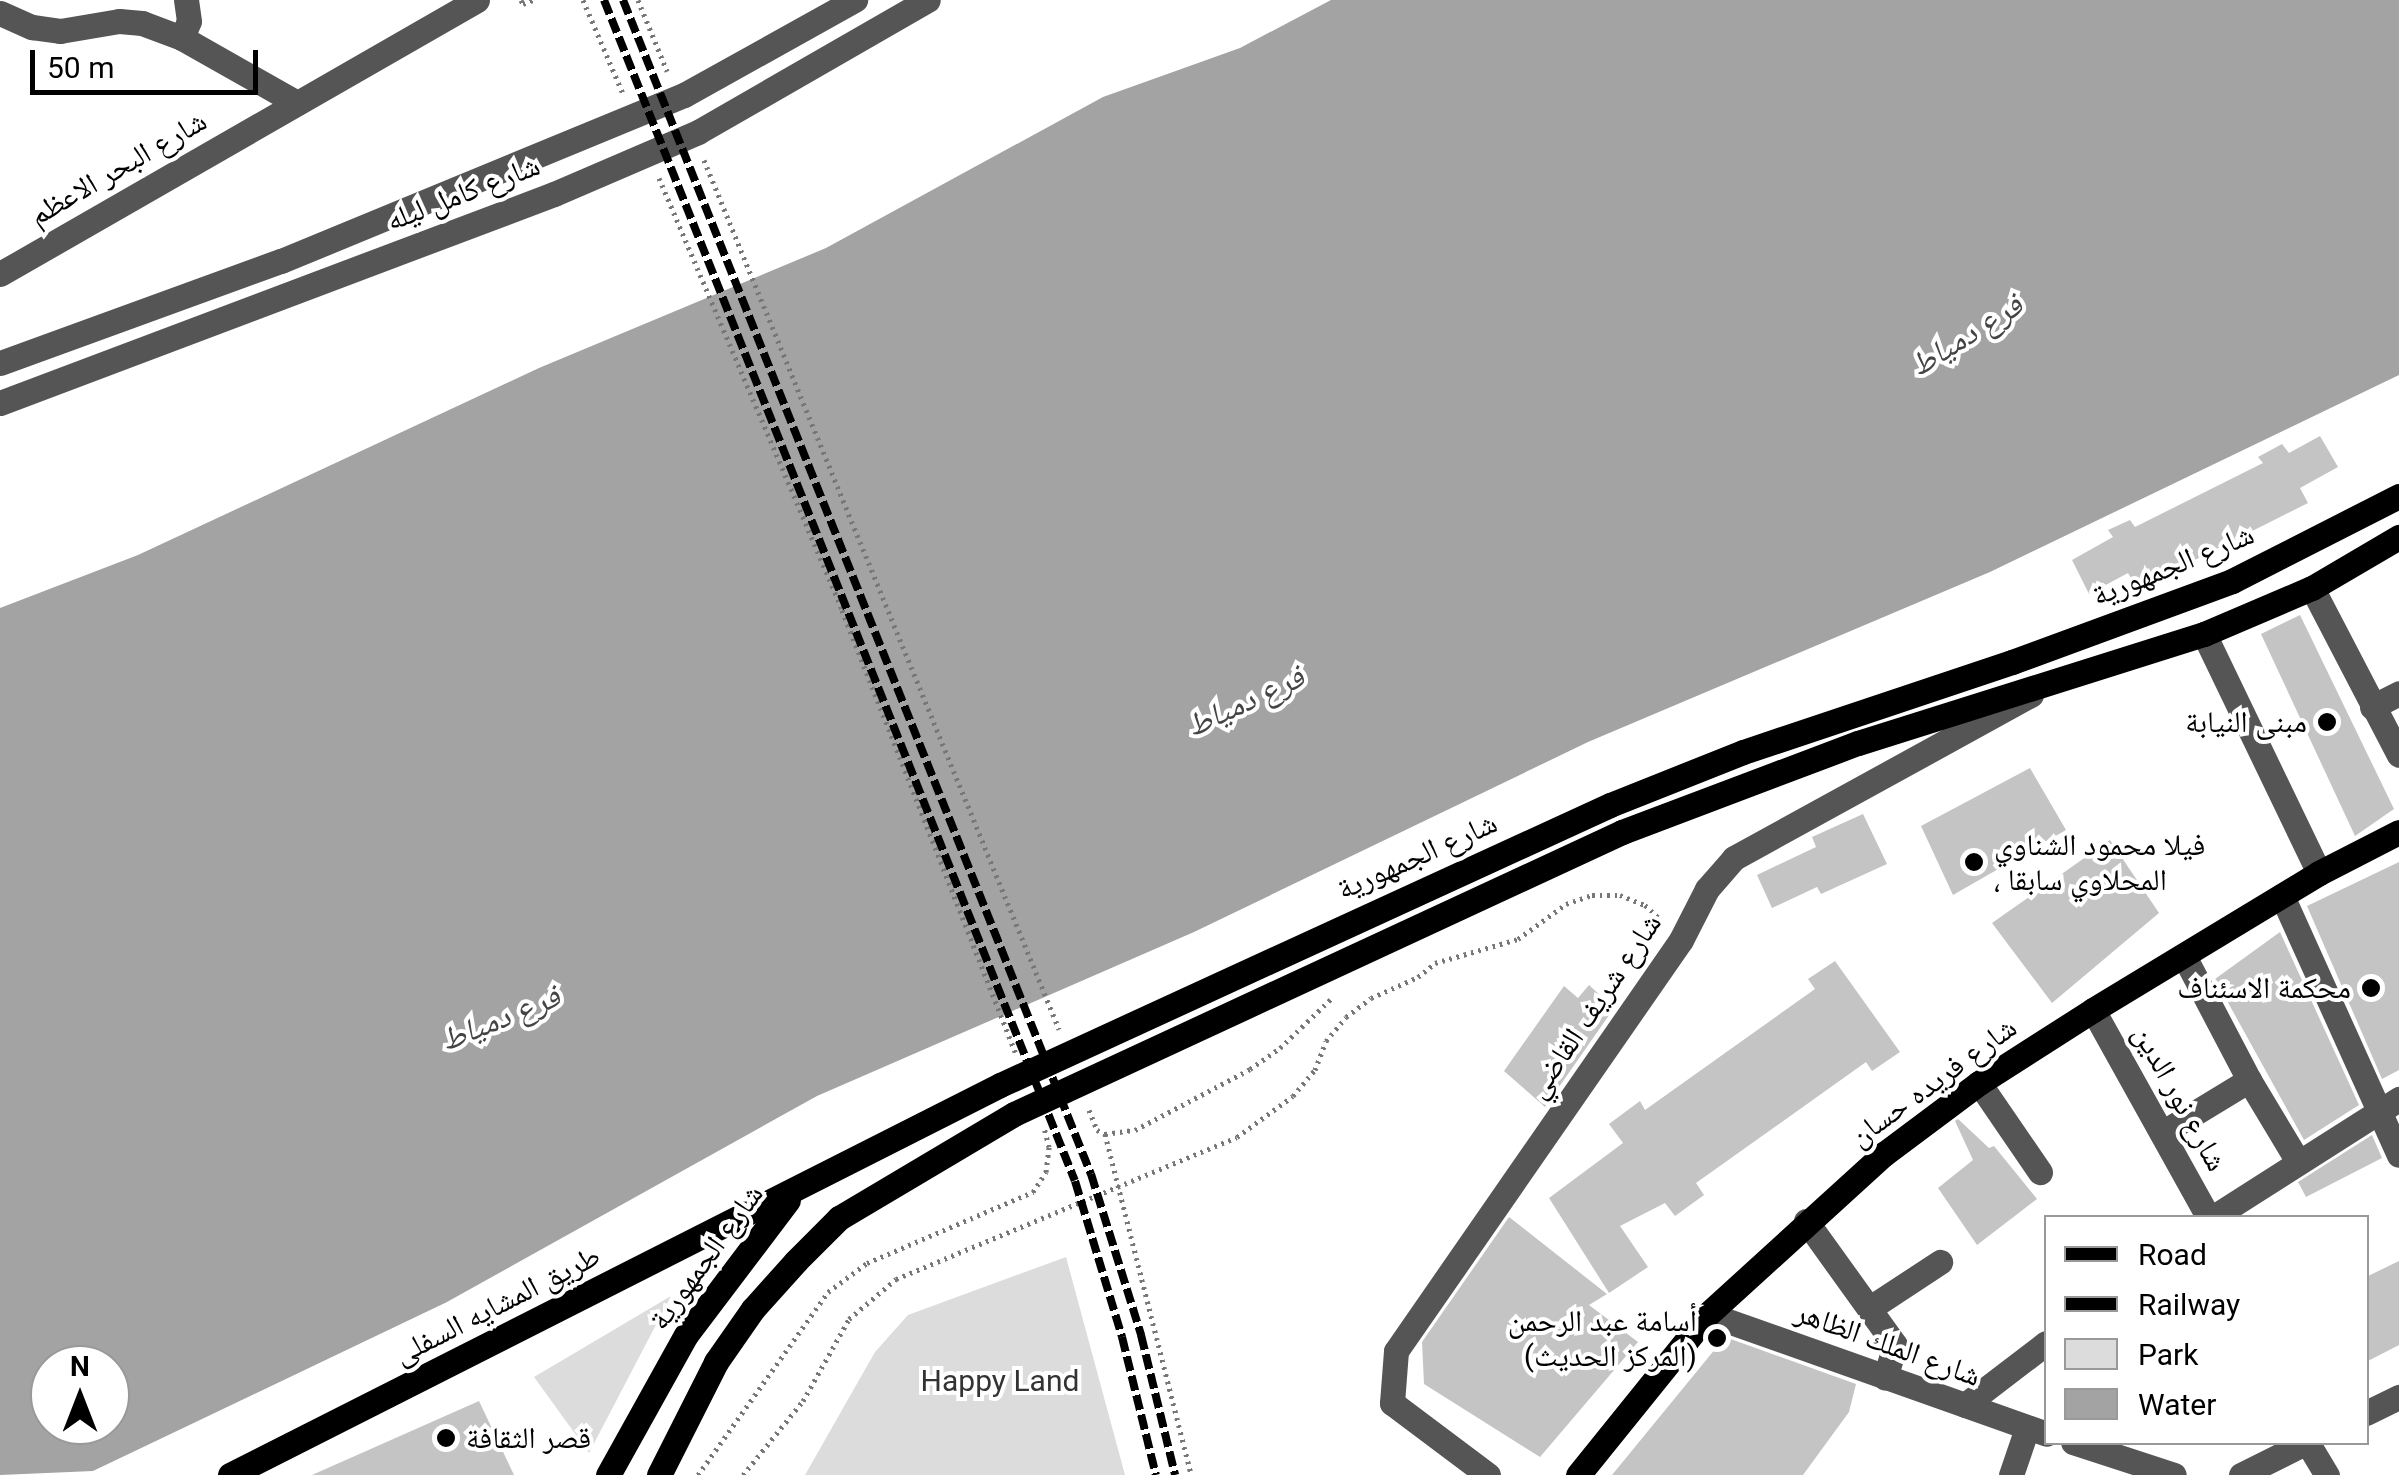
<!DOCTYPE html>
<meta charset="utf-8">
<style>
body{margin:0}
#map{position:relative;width:2399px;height:1475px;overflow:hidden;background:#fff;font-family:Roboto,"Noto Naskh Arabic",sans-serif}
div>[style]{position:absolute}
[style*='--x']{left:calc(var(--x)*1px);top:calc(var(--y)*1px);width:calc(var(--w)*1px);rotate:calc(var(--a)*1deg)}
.green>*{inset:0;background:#dcdcdc}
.water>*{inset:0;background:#a3a3a3}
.building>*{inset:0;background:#c4c4c4}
.path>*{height:5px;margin-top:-2.5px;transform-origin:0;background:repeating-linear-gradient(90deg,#777 0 2.5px,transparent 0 7.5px)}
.minor>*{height:25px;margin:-12.5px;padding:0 12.5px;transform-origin:12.5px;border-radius:12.5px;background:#555}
.major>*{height:25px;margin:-12.5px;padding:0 12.5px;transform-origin:12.5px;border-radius:12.5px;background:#000}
.rail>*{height:8px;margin-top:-4px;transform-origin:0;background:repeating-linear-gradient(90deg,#000 0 15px,transparent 0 20px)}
.dots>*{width:28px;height:28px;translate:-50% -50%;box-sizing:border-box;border:5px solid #fff;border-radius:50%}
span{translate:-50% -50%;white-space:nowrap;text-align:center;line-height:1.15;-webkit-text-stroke:8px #fff;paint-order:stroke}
.street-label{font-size:30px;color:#000}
.poi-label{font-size:30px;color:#000}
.right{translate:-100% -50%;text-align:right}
.left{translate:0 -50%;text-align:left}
.park-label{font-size:30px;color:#333}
.water-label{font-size:32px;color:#444;font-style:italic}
.legend{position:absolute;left:2044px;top:1215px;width:325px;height:230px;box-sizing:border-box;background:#fff;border:2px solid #999;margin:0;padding:12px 18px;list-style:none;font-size:30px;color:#000}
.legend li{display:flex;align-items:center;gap:20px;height:50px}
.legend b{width:50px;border:2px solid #999}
.north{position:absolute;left:30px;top:1345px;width:100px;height:100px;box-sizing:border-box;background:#fff;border:2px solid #999;border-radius:50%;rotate:0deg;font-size:28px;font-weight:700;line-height:40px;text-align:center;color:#000}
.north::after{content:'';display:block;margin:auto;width:35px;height:45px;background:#000;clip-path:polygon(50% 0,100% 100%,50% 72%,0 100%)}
.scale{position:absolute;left:30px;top:50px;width:228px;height:45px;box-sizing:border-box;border:5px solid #000;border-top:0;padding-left:12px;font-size:30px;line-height:35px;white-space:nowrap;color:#000;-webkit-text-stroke:8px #fff;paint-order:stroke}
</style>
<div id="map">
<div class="green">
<i style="clip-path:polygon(1066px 1257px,1125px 1475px,805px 1475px,875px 1352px,908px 1315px)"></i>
<i style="clip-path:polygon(671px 1296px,589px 1453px,534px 1377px)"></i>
</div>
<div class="water">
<i style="clip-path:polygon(evenodd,1331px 0,2399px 0,2399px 375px,1990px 572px,1588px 742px,1194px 932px,817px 1096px,447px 1302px,93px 1471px,0 1475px,0 608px,138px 555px,539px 368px,826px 248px,1103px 97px,1240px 48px,1331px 0,50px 1365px,110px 1365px,110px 1425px,50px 1425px,50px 1365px)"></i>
</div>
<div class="building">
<i style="clip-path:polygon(2320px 436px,2338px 467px,2300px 488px,2308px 503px,2137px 589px,2128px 573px,2089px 594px,2072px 560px,2113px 537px,2108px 530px,2130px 520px,2135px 527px,2263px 463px,2258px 457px,2282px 444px,2289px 453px)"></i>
<i style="clip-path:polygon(2300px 615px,2394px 809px,2355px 836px,2261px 634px)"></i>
<i style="clip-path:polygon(2030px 768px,2066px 830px,1953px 895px,1921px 826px)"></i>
<i style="clip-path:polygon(1863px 814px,1887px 864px,1821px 894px,1817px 887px,1772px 908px,1757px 875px,1816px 847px,1812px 837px)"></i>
<i style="clip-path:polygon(2110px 840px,2159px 913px,2052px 1003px,1992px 923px)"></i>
<i style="clip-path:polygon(2399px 862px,2399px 1070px,2382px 1079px,2307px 906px)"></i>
<i style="clip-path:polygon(2280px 932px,2359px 1105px,2304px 1140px,2215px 979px)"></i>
<i style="clip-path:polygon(1835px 961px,1900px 1052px,1872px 1071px,1866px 1062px,1696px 1183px,1704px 1195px,1675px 1216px,1665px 1203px,1620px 1226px,1648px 1267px,1609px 1293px,1549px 1198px,1623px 1143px,1609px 1124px,1640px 1101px,1645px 1110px,1815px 989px,1808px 979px)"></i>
<i style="clip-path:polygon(1589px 985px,1614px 1008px,1545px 1107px,1504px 1071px,1564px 986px,1578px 998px)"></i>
<i style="clip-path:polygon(1958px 1119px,1989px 1148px,1994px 1146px,2037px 1199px,1977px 1245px,1938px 1188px,1973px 1160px,1955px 1121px)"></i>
<i style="clip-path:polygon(2372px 1135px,2382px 1158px,2306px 1197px,2298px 1182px)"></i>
<i style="clip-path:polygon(1509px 1217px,1607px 1294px,1589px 1305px,1638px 1342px,1540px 1457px,1424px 1384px,1422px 1342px)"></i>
<i style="clip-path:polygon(2399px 1261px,2399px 1345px,2366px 1362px,2366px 1277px)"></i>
<i style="clip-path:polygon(1725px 1337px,1856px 1384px,1849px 1412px,1803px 1475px,1612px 1475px)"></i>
<i style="clip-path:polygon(479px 1401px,514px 1475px,312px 1475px)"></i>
</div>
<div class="path">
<i style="--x:521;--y:0;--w:4;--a:63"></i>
<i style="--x:523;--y:4;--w:11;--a:-22"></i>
<i style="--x:583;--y:0;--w:102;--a:66.9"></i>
<i style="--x:638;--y:0;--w:77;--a:67.8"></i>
<i style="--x:704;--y:160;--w:939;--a:67.78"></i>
<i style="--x:659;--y:178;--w:469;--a:67"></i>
<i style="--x:842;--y:610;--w:475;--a:68.6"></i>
<i style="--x:1089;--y:1110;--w:22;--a:68"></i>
<i style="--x:1097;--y:1130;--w:9;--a:27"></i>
<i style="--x:1105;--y:1134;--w:30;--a:-8"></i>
<i style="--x:1135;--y:1130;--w:130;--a:-27.9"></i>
<i style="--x:1250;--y:1069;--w:37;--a:-35"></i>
<i style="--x:1280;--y:1048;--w:71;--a:-43.9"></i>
<i style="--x:1105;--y:1134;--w:352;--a:75.8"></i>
<i style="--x:698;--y:1475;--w:224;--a:-54.6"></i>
<i style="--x:828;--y:1292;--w:49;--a:-36.6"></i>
<i style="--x:867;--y:1263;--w:181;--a:-23.2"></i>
<i style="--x:1033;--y:1192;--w:24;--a:-57"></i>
<i style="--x:1046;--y:1172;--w:25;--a:-83"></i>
<i style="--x:1049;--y:1147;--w:21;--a:-104"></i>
<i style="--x:743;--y:1475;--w:95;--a:-51"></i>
<i style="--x:803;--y:1401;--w:94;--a:-60.7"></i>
<i style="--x:849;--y:1319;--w:62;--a:-40.4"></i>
<i style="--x:896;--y:1279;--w:369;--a:-22.6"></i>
<i style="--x:1237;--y:1137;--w:69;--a:-36.2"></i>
<i style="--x:1293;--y:1096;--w:34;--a:-50"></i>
<i style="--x:1315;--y:1070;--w:31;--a:-69"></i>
<i style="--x:1326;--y:1041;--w:31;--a:-50"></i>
<i style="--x:1346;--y:1017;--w:31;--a:-37"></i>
<i style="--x:1371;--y:998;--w:51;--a:-24.1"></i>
<i style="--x:1418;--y:977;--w:22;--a:-39"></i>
<i style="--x:1435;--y:963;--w:86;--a:-16.1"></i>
<i style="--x:1518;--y:939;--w:59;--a:-36.1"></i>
<i style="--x:1566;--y:904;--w:28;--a:-19"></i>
<i style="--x:1592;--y:895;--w:28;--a:0"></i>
<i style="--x:1620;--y:895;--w:27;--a:22"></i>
<i style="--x:1645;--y:905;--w:22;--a:43"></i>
</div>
<div class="minor">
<i style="--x:0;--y:13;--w:35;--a:24"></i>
<i style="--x:32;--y:27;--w:28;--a:8"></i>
<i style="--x:60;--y:31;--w:60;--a:-9.6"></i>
<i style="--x:119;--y:21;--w:23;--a:5"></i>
<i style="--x:142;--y:23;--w:43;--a:20.6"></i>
<i style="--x:182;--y:38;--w:132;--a:29.5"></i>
<i style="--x:182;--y:38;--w:18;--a:-68"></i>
<i style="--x:189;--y:21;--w:21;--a:-98"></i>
<i style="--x:0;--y:274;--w:550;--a:-29.87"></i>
<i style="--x:0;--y:363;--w:299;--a:-20"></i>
<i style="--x:281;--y:261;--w:436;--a:-22.4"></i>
<i style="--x:684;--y:95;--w:196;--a:-29.1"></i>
<i style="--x:0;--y:403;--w:592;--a:-20.67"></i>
<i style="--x:554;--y:194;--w:157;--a:-23.3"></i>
<i style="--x:698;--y:132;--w:265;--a:-29.9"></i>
<i style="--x:2312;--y:588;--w:188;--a:62.5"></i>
<i style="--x:2204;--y:634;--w:265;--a:64.3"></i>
<i style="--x:2372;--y:707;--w:30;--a:-27"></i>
<i style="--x:2282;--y:896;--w:284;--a:65.7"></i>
<i style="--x:2184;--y:956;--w:140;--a:62.3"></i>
<i style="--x:2249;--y:1080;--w:93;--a:59"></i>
<i style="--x:2093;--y:1010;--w:238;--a:60.9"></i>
<i style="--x:1979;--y:1083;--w:108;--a:55.6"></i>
<i style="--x:2162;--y:1133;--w:102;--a:-31.3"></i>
<i style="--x:2212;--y:1218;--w:222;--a:-32.5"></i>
<i style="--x:1806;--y:1221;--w:153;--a:54.3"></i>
<i style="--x:1895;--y:1345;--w:34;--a:107"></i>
<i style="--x:1870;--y:1308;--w:84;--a:-33.3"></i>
<i style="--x:1708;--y:1314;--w:359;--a:19.5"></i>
<i style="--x:1965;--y:1405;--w:102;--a:-37.4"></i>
<i style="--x:2366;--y:1413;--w:37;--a:-26"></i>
<i style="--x:2073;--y:1442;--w:106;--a:18.1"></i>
<i style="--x:2307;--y:1442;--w:39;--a:59"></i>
<i style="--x:1488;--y:1475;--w:120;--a:-143.1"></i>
<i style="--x:1392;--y:1403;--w:52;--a:-85.6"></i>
<i style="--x:1396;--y:1351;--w:500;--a:-55.26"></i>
<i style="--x:1681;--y:940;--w:57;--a:-63"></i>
<i style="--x:1707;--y:889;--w:41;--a:-48.9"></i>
<i style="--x:1734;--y:858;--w:339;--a:-28.8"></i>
<i style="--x:2011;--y:1475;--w:50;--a:-71.2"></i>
<i style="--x:2241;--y:1475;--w:74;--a:-26.6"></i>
</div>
<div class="major">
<i style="--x:230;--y:1475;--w:863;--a:-26.86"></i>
<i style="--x:1000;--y:1085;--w:671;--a:-24.66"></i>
<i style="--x:1610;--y:805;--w:143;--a:-21.7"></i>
<i style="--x:1743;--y:752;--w:284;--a:-18.5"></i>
<i style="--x:2012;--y:662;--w:234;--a:-20.2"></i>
<i style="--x:2232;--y:581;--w:187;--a:-27"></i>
<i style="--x:608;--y:1475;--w:160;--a:-60.9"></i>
<i style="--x:686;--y:1335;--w:169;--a:-52.9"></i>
<i style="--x:659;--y:1475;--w:127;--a:-63.2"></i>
<i style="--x:716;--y:1362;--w:65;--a:-55.1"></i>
<i style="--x:753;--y:1309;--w:64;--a:-48.1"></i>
<i style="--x:796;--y:1261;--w:61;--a:-45"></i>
<i style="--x:839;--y:1218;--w:204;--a:-30.7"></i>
<i style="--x:1014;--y:1114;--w:670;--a:-24.88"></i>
<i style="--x:1622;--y:832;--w:252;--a:-20.7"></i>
<i style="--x:1858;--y:743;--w:363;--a:-17.5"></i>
<i style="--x:2204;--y:634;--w:117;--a:-23.1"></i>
<i style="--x:2312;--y:588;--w:101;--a:-30.4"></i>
<i style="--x:1578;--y:1475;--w:207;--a:-51.1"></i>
<i style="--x:1708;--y:1314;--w:238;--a:-42.3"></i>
<i style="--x:1884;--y:1154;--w:119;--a:-36.8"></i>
<i style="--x:1979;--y:1083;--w:135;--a:-32.6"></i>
<i style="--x:2093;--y:1010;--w:264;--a:-31.2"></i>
<i style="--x:2319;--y:873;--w:90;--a:-27.1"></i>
</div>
<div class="rail">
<i style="--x:604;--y:0;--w:1271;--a:68.26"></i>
<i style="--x:1075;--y:1181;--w:163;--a:73.2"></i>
<i style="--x:1122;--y:1337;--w:142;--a:76.2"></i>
<i style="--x:623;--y:0;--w:1264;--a:68.27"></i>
<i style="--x:1091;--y:1174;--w:169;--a:72.7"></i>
<i style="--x:1141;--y:1335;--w:144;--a:76.3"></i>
</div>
<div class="dots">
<i style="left:2327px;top:722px;background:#000"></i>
<i style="left:1974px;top:862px;background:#000"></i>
<i style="left:2371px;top:988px;background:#000"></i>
<i style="left:1717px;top:1338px;background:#000"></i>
<i style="left:446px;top:1438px;background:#000"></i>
</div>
<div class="street-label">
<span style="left:118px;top:168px;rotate:-30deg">شارع البحر الاعظم</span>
<span style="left:463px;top:193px;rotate:-21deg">شارع كامل ليله</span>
<span style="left:2173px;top:565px;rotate:-22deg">شارع الجمهورية</span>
<span style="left:1417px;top:856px;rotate:-24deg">شارع الجمهورية</span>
<span style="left:1594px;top:1006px;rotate:-56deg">شارع شريف القاضي</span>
<span style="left:1933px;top:1082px;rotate:-36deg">شارع فريده حسان</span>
<span style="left:2180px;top:1098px;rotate:61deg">شارع نور الدين</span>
<span style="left:706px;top:1257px;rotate:-54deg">شارع الجمهورية</span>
<span style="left:497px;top:1305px;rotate:-27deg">طريق المشايه السفلى</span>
<span style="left:1888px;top:1344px;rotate:20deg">شارع الملك الظاهر</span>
</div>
<div class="poi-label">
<span class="right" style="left:2307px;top:722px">مبنى النيابة</span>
<span class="left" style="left:1994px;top:862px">فيلا محمود الشناوي<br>، المحلاوي سابقا</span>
<span class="right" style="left:2351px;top:988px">محكمة الاسئناف</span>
<span class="right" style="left:1697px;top:1338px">أسامة عبد الرحمن<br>(المركز الحديث)</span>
<span class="left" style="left:466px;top:1438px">قصر الثقافة</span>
</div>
<div class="park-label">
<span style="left:1000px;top:1381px">Happy Land</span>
</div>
<div class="water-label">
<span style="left:1966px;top:335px;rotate:-32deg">فرع دمياط</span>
<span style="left:1245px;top:701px;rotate:-25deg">فرع دمياط</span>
<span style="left:500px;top:1018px;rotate:-22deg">فرع دمياط</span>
</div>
<ul class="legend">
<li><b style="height:12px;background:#000"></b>Road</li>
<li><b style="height:12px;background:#000"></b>Railway</li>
<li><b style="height:28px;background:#dcdcdc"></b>Park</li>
<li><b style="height:28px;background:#a3a3a3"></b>Water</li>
</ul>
<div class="north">N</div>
<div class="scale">50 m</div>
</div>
